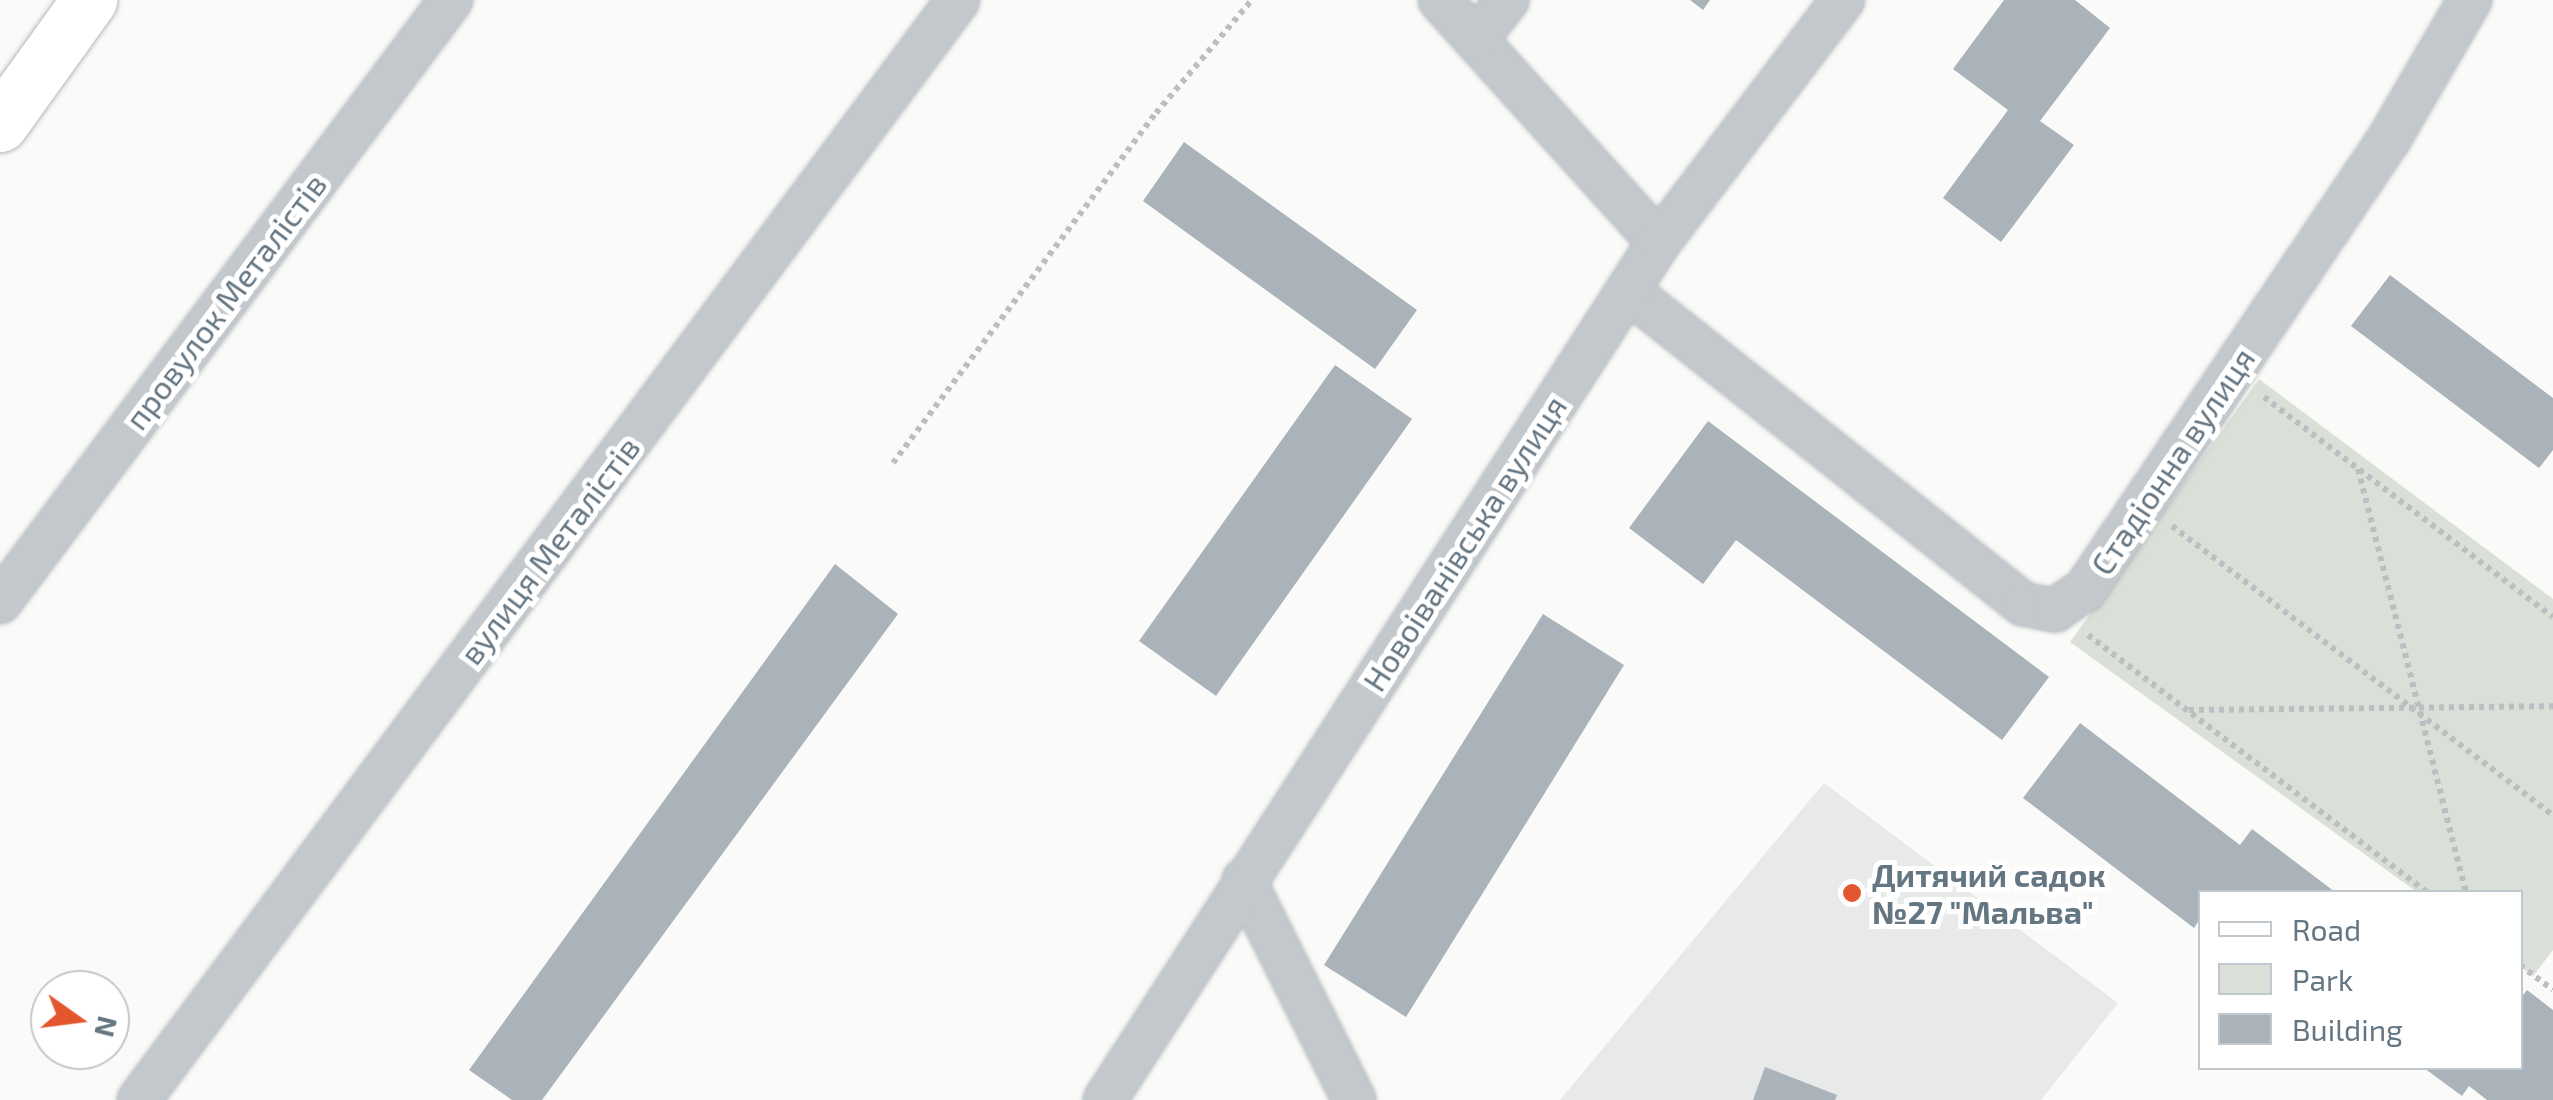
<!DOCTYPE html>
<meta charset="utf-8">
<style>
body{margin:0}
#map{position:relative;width:2553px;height:1100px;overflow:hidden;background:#fafaf8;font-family:"Exo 2",sans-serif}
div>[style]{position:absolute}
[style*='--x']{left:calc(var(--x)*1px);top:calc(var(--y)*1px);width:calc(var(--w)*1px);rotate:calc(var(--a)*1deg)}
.built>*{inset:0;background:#e8e9e9}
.green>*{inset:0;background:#dadfd7}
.building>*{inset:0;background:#aab3b9}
.path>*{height:6px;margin-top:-3px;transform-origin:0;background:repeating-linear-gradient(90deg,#bbbfc2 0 5px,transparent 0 10px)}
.roads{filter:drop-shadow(0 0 2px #b5babe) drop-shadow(0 0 2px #b5babe)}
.minor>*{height:42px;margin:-21px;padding:0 21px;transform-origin:21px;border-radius:21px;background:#c3c8cc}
.major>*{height:55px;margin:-27.5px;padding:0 27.5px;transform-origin:27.5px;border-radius:27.5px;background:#fff}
.dots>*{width:28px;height:28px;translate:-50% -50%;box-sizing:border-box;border:5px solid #fff;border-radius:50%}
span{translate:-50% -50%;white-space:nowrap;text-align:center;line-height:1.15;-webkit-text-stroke:10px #fff;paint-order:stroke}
.street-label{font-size:32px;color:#657683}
.poi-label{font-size:32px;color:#657683;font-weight:700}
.left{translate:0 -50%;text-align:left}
.legend{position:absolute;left:2198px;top:890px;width:325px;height:180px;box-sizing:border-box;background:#fff;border:2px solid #c1c8cd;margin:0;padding:12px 18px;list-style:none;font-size:30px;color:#657683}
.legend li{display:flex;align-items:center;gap:20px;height:50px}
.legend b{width:50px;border:2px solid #c1c8cd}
.north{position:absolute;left:30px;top:970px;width:100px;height:100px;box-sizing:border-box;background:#fff;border:2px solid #c1c8cd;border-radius:50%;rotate:104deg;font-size:28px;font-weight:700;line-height:40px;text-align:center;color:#657683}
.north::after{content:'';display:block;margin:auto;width:35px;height:45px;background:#e4572e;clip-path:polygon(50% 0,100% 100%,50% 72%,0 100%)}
</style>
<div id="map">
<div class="built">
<i style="clip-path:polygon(1824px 783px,2118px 1003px,2041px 1100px,1560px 1100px)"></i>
</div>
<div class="green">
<i style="clip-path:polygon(2259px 379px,2553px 599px,2553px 950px,2533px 976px,2521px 967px,2520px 892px,2417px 892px,2070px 642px)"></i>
</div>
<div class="building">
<i style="clip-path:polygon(1690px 0,1710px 0,1703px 10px)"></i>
<i style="clip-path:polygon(2004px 0,2075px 0,2110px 28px,2040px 121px,2074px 145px,2001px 242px,1943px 198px,2008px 110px,1953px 69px)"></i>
<i style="clip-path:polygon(1184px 142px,1417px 310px,1375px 369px,1143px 201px)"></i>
<i style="clip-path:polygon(2390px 275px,2553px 398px,2553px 450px,2539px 468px,2351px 326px)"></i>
<i style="clip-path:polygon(1335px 365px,1412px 419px,1216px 696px,1139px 641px)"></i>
<i style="clip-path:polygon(1708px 421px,2049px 677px,2002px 740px,1736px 540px,1703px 584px,1629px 528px)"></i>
<i style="clip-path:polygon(835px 564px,898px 614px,542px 1100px,512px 1100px,469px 1070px)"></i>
<i style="clip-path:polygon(1543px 614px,1624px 665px,1406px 1017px,1324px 965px)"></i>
<i style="clip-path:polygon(2080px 723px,2240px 845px,2252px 829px,2335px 892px,2200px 892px,2200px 919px,2194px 928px,2023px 798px)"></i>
<i style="clip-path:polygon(2527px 990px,2553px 1010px,2553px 1100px,2487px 1100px,2469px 1086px,2462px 1096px,2424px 1068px,2520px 1068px,2520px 999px)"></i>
<i style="clip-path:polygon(1765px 1067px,1837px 1095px,1835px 1100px,1753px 1100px)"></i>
</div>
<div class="path">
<i style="--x:2264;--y:397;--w:363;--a:37.3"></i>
<i style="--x:893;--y:463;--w:438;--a:-53.1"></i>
<i style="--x:1156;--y:113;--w:148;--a:-49.7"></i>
<i style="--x:2358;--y:469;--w:437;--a:75.7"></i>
<i style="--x:2172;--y:526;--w:478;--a:37.2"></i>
<i style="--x:2088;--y:635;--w:425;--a:37.2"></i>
<i style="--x:2189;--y:710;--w:364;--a:-0.6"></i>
<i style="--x:2520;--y:965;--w:41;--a:37.1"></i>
</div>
<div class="roads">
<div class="minor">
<i style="--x:1440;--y:0;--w:326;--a:47.9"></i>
<i style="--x:1476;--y:40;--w:51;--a:-52.2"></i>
<i style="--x:1628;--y:291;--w:504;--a:38.39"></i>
<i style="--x:2023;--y:604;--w:33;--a:11"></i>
<i style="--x:2055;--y:610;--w:36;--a:-34"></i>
<i style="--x:2085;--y:590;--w:544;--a:-56.02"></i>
<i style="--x:2389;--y:139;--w:161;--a:-59.8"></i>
<i style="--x:0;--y:602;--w:752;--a:-53.16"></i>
<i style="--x:1244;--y:880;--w:246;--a:63.4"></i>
<i style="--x:139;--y:1100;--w:1371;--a:-53.33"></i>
<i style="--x:1105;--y:1100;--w:1021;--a:-57.15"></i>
<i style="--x:1659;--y:242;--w:304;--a:-52.8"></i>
</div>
<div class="major">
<i style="--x:0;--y:124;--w:153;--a:-54.3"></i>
</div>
</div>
<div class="dots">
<i style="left:1852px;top:893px;background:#e4572e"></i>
</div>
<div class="street-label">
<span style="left:225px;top:301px;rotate:-53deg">провулок Металістів</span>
<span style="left:2172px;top:461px;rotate:-56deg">Стадіонна вулиця</span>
<span style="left:1464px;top:543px;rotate:-57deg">Новоіванівська вулиця</span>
<span style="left:549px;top:550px;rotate:-53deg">вулиця Металістів</span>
</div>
<div class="poi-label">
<span class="left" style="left:1872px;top:893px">Дитячий садок<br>№27 "Мальва"</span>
</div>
<ul class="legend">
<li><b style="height:12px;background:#fff"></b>Road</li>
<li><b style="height:28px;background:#dadfd7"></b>Park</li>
<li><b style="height:28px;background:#aab3b9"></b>Building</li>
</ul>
<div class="north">N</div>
</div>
